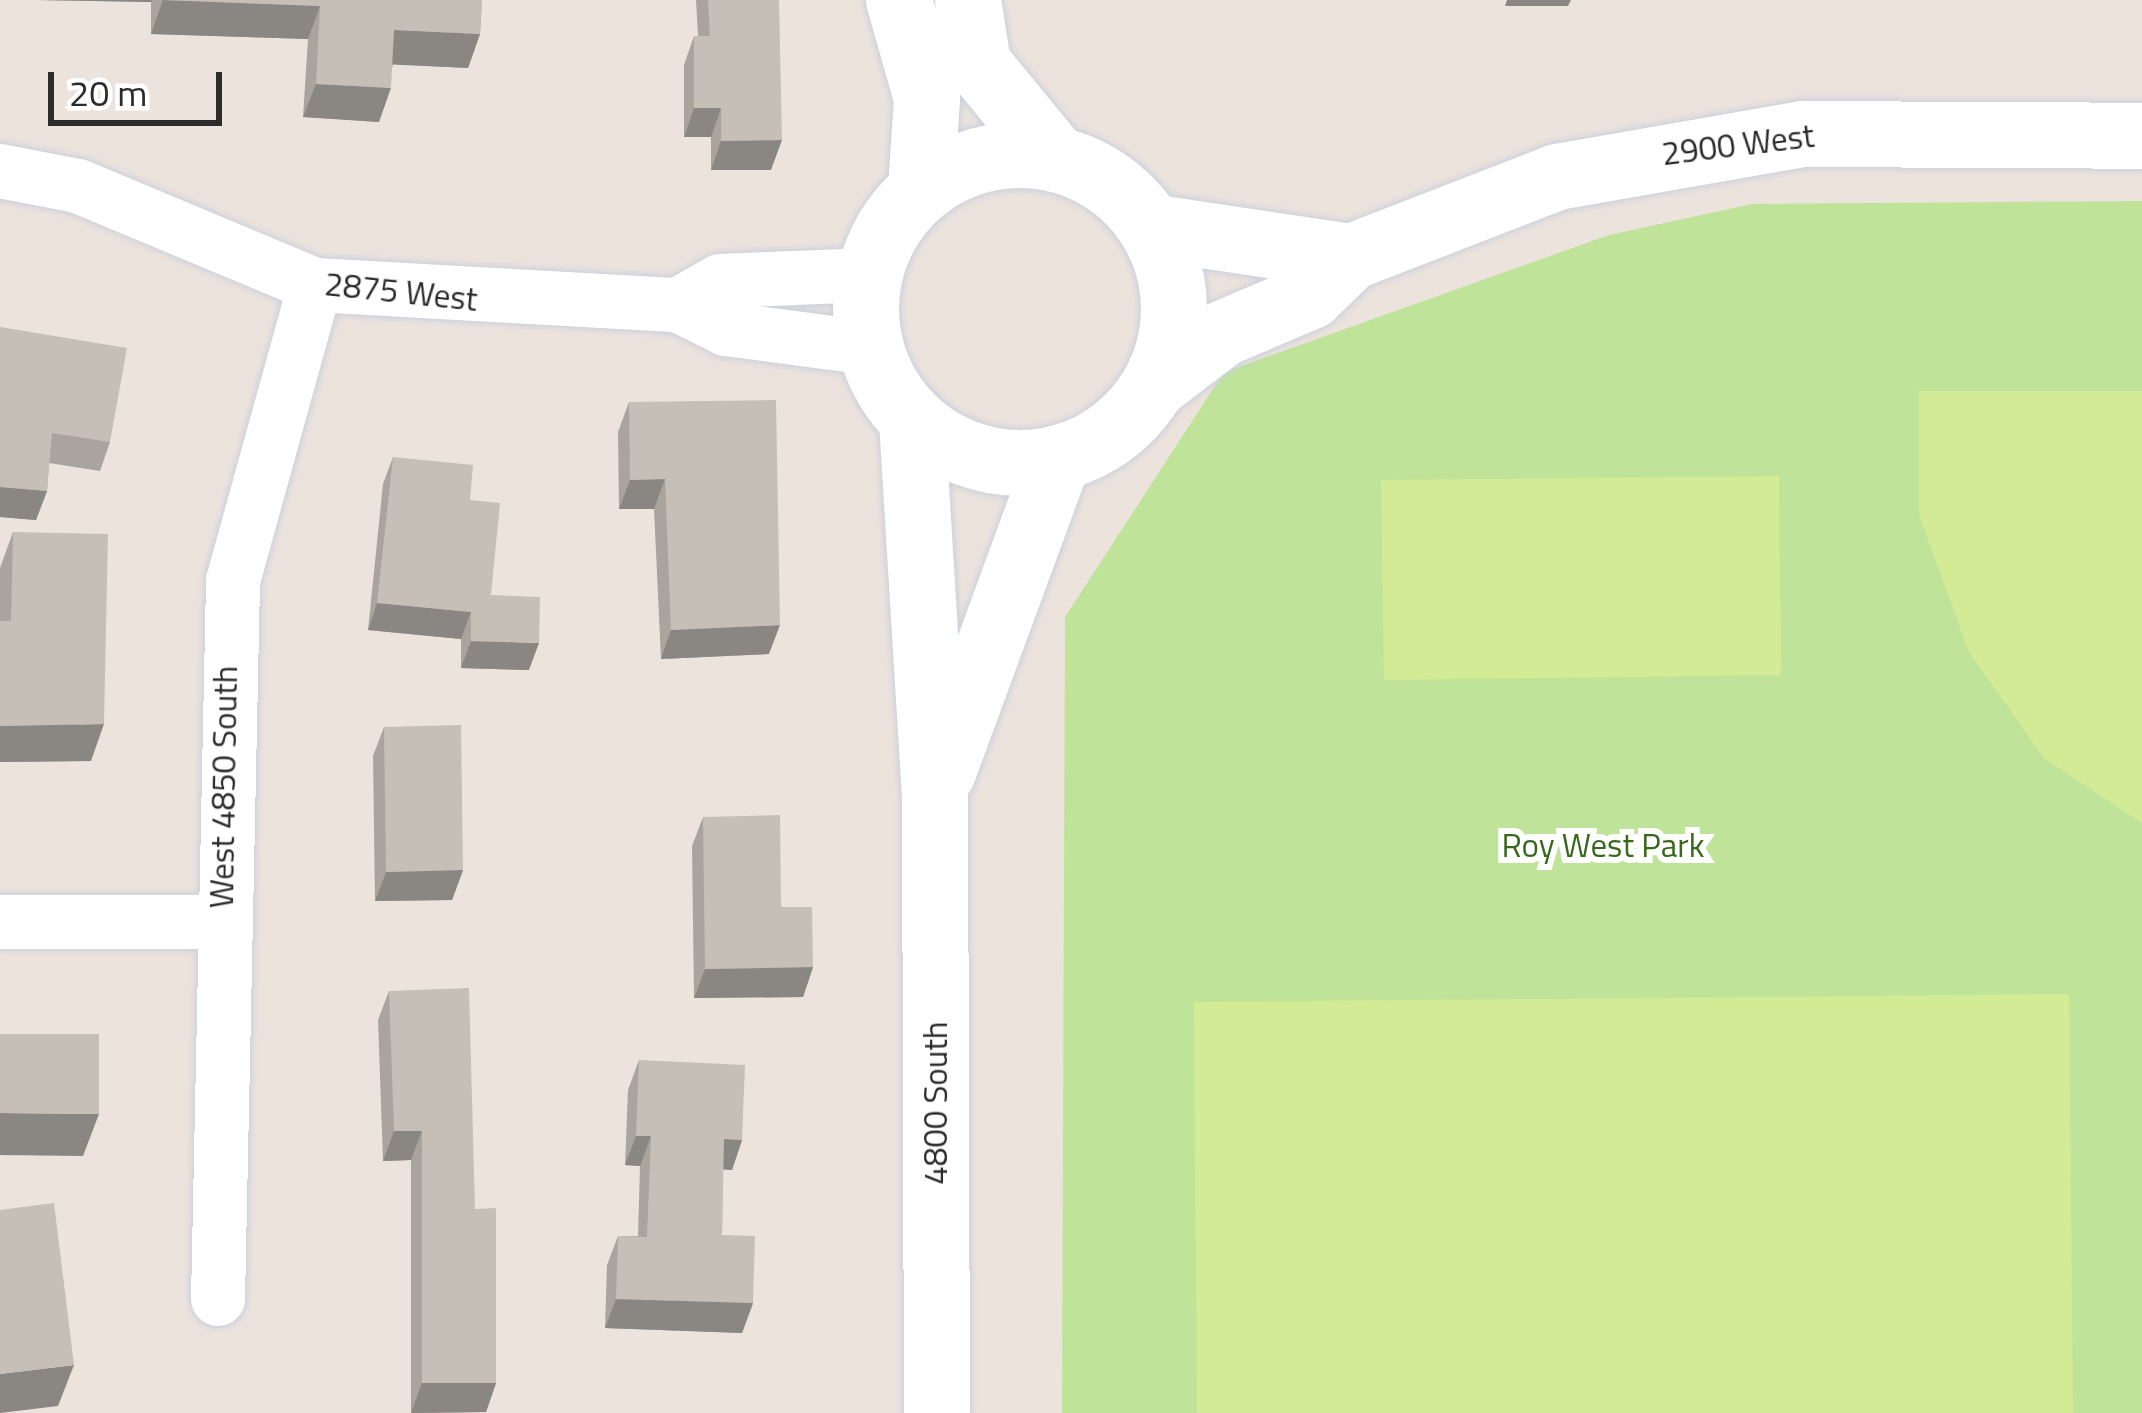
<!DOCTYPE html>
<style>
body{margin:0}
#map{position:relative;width:2142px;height:1413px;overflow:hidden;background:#ede3dd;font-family:"Titillium Web",sans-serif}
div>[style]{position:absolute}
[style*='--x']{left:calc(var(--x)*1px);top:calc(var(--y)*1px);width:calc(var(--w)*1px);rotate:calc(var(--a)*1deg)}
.green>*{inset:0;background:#bee399}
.pitch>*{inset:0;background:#d4eb95}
.roads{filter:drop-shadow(0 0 3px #cbd1dc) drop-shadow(0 0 3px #cbd1dc)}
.street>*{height:54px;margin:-27px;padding:0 27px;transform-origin:27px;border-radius:27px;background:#fff}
.secondary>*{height:66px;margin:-33px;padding:0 33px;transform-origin:33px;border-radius:33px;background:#fff}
.secondary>.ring{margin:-33px;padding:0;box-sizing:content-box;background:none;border:66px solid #fff;border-radius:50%}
.wall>*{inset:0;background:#a9a49e}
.shaded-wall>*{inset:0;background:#8a8681}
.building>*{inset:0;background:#c5bfb8}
span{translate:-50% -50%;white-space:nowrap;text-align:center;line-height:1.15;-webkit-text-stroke:12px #fff;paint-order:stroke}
.street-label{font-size:33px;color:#2b2b2b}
.park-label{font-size:33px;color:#36691a}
.scale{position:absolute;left:48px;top:72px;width:174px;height:54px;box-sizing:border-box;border:6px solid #2b2b2b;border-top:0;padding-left:15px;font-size:36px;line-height:42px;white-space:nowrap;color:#2b2b2b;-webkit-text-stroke:9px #fff;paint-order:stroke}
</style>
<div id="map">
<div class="green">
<i style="clip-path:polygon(2142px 201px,2142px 1413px,1062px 1413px,1065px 617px,1224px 372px,1609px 235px,1752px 204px)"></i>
</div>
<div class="pitch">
<i style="clip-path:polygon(1919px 391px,2142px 391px,2142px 823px,2044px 758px,1969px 652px,1919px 515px)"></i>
<i style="clip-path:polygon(1779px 476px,1781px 675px,1384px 680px,1381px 480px)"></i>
<i style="clip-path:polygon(2069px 994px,2073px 1413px,1197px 1413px,1194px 1002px)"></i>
</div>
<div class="roads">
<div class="street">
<i style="--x:0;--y:171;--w:79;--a:10.9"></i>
<i style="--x:78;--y:186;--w:257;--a:22.7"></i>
<i style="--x:315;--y:285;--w:364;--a:3.2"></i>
<i style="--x:678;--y:305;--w:54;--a:26.6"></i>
<i style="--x:726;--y:329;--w:145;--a:7.5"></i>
<i style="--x:678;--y:305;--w:48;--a:-29.7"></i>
<i style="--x:720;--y:281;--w:148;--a:-2.3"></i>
<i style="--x:0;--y:922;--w:221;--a:0"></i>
<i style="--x:218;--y:1299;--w:718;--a:-88.8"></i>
<i style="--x:233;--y:581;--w:307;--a:-74.5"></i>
</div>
<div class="secondary">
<i style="--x:899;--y:0;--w:103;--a:74.2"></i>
<i style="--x:927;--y:99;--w:91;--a:93.8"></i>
<i style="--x:968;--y:0;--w:65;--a:81.1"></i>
<i style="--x:978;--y:64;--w:123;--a:50.6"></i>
<i class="ring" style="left:866px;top:155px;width:242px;height:242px"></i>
<i style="--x:1156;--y:228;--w:197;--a:8.5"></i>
<i style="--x:1154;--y:386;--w:86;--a:-37.4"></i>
<i style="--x:1222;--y:334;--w:97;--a:-23.1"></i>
<i style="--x:1311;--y:296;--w:56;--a:-44.3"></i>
<i style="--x:1351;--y:257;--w:221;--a:-21.2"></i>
<i style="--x:1557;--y:177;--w:250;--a:-9.9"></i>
<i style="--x:1803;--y:134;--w:339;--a:0.3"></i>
<i style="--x:912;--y:421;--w:372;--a:86.5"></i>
<i style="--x:935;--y:792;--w:621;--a:89.82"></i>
<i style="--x:943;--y:772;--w:333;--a:-69.8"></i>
</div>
</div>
<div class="wall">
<i style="clip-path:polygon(38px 0,482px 0,480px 34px,468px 68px,393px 64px,379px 122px,303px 117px,308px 39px,151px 34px,151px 2px)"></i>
<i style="clip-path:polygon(696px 0,779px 0,771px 170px,711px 170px,711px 137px,684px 137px,684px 65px,694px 36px,698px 36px)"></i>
<i style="clip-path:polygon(0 327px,110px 442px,100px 471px,49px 463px,47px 491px,36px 520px,0 517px)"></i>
<i style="clip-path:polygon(629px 402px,769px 654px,661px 659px,654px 509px,619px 509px,618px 432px)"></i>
<i style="clip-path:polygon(393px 457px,470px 500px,491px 595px,529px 670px,461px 668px,461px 639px,368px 630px,383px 484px)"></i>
<i style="clip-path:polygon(13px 532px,91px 761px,0 762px,0 568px)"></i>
<i style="clip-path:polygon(384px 727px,463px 870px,452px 900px,375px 901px,373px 756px)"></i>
<i style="clip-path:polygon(703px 817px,781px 907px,813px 967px,803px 997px,694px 998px,692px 846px)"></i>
<i style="clip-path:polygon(389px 991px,475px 1209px,496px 1383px,486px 1412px,411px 1413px,411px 1160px,383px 1161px,378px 1020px)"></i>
<i style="clip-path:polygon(639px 1060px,742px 1140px,732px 1170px,723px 1169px,722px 1235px,753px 1303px,742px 1333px,605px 1328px,607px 1265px,618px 1236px,638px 1236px,640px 1166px,625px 1165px,628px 1090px)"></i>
</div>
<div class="shaded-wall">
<i style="clip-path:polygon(38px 0,152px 0,151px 2px)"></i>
<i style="clip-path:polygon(163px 0,320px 6px,308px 39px,151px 34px)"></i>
<i style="clip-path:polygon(1507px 0,1571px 0,1568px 6px,1505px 6px)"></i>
<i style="clip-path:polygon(394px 30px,480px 34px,468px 68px,382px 64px)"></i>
<i style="clip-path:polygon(316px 84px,391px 88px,379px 122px,303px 117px)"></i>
<i style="clip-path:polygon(694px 108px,721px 108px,711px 137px,684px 137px)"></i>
<i style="clip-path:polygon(782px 140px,771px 170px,711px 170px,721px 141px)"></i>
<i style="clip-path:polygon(665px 479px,654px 509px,619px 509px,630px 480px)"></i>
<i style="clip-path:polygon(0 487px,47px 491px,36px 520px,0 517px)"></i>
<i style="clip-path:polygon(377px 603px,471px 612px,461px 639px,368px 630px)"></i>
<i style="clip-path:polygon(780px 625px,769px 654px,661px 659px,671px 630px)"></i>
<i style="clip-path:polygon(471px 641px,539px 643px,529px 670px,461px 668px)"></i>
<i style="clip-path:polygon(104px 724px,91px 761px,0 762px,0 726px)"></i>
<i style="clip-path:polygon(463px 870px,452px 900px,375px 901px,386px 872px)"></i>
<i style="clip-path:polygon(813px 967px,803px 997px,694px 998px,705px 969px)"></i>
<i style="clip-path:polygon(0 1113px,99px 1114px,83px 1156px,0 1155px)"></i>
<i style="clip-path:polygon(394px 1131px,422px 1131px,411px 1160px,383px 1161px)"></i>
<i style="clip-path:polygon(636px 1136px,651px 1136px,640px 1166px,625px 1165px)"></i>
<i style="clip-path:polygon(724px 1139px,742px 1140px,732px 1170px,713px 1169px)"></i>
<i style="clip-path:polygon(616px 1299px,753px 1303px,742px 1333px,605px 1328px)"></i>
<i style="clip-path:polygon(74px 1365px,58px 1406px,0 1413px,0 1374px)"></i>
<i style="clip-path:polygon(422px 1383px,496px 1383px,486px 1412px,411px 1413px)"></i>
</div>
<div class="building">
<i style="clip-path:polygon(163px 0,482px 0,480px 34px,394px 30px,391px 88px,316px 84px,320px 6px)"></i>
<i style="clip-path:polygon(708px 0,779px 0,782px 140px,721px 141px,721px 108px,694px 108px,694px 36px,710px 36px)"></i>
<i style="clip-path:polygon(0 327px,127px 348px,110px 442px,52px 433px,47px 491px,0 487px)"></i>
<i style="clip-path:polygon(776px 400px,780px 625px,671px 630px,665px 479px,630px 480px,629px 402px)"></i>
<i style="clip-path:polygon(393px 457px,473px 465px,470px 500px,500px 503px,491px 595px,540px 597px,539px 643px,471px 641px,471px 612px,377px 603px)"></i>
<i style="clip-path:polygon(13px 532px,108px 534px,104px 724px,0 726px,0 621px,11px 621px)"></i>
<i style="clip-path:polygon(461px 725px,463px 870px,386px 872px,384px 727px)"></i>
<i style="clip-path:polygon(780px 815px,781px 907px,812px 907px,813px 967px,705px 969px,703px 817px)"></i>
<i style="clip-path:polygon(469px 988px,475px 1209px,496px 1208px,496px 1383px,422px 1383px,422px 1131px,394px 1131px,389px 991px)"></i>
<i style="clip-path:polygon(0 1034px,99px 1034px,99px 1114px,0 1113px)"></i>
<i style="clip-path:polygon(639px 1060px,745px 1065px,742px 1140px,724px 1139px,722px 1235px,755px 1236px,753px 1303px,616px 1299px,618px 1236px,647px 1237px,651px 1136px,636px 1136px)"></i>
<i style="clip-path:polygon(54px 1203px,74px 1365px,0 1374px,0 1210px)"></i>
</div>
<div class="street-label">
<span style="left:1738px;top:145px;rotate:-7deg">2900 West</span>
<span style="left:401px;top:292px;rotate:6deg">2875 West</span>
<span style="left:224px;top:787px;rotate:-89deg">West 4850 South</span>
<span style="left:936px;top:1103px;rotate:-90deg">4800 South</span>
</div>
<div class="park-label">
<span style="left:1603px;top:846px">Roy West Park</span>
</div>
<div class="scale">20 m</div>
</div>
